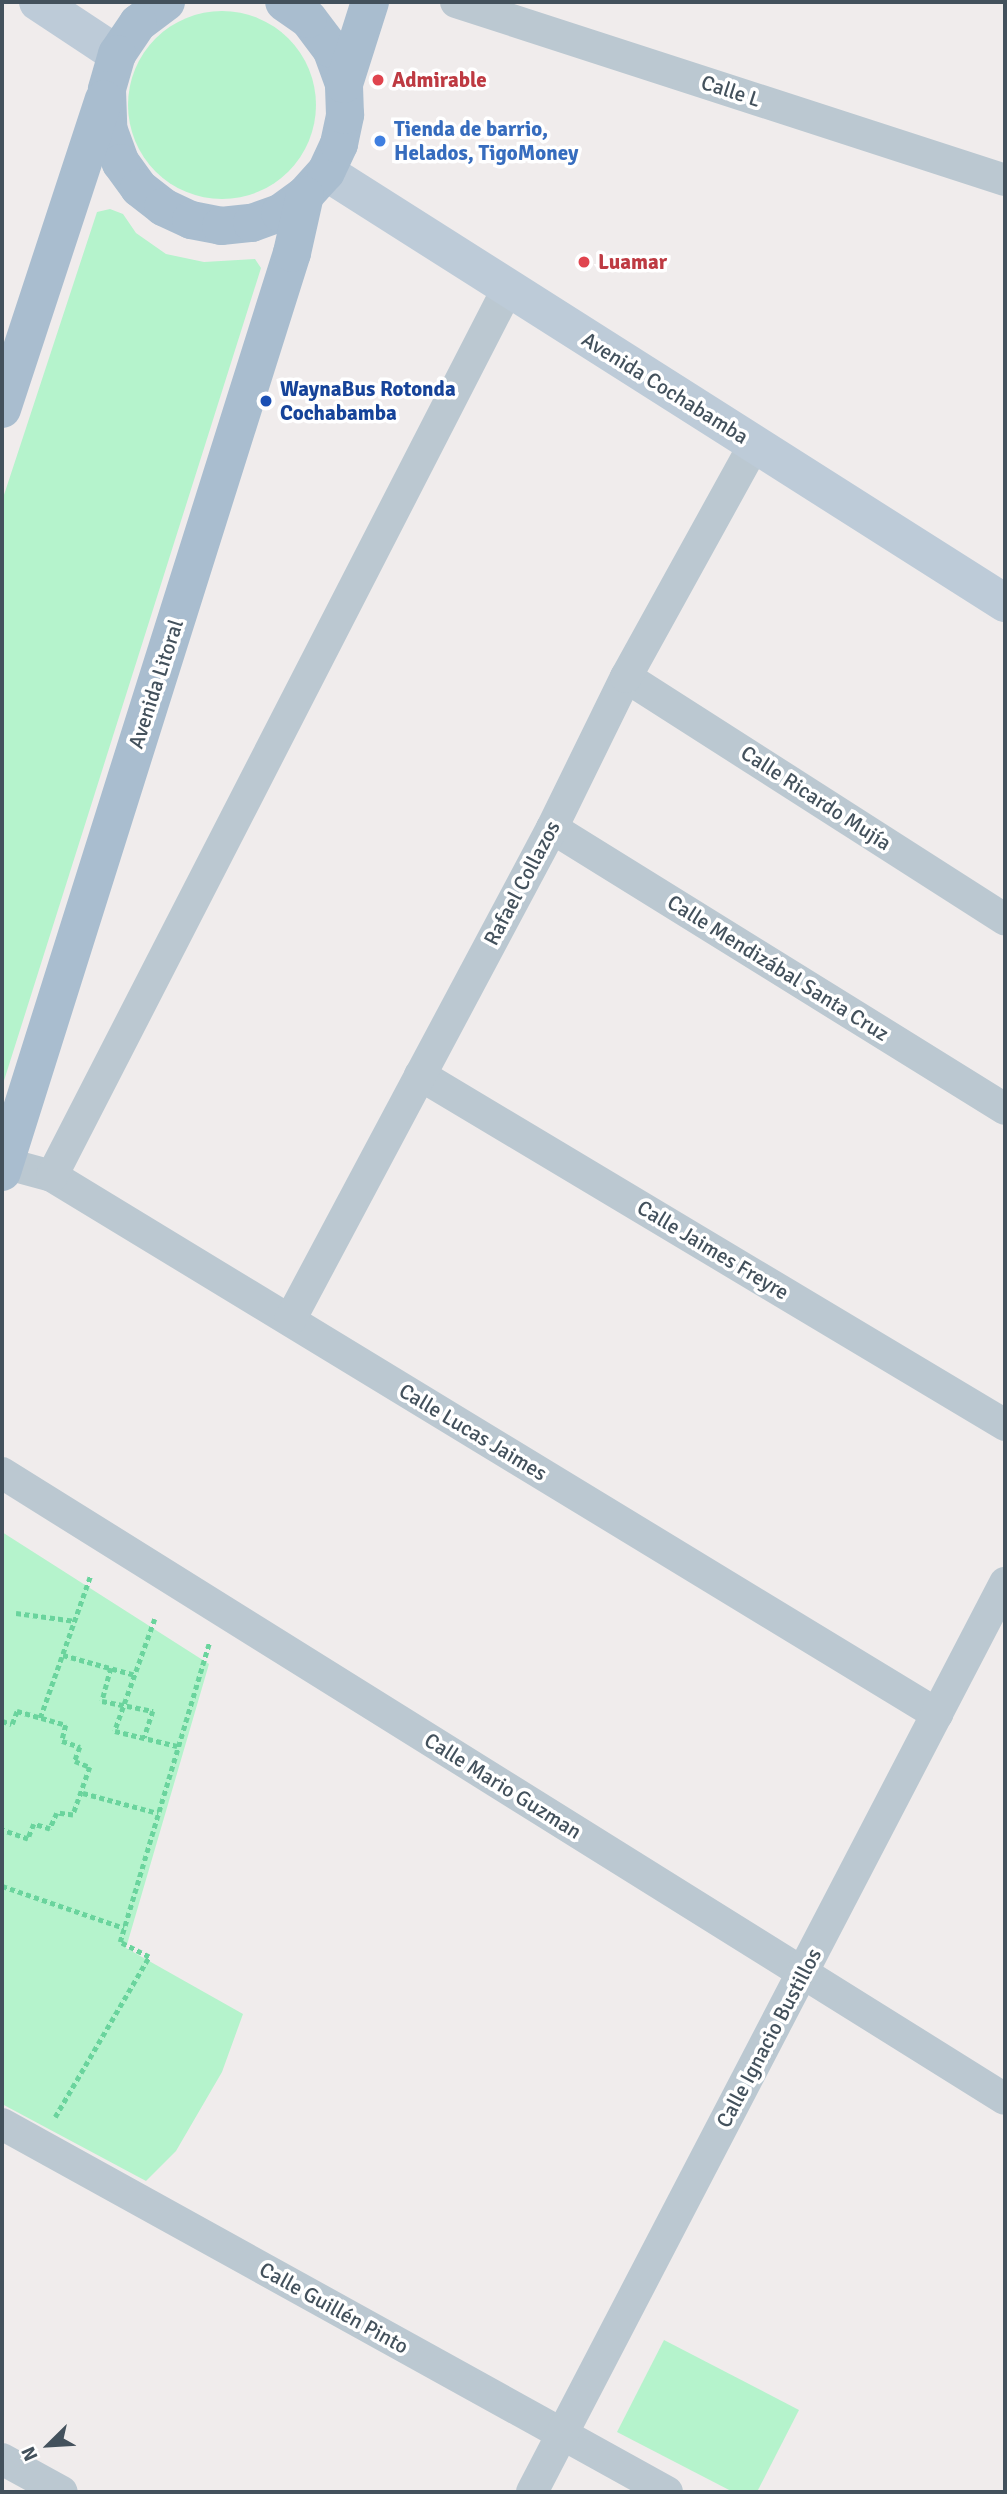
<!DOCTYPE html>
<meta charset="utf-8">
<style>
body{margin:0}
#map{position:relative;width:1007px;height:2494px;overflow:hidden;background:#f0ecec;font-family:Signika,sans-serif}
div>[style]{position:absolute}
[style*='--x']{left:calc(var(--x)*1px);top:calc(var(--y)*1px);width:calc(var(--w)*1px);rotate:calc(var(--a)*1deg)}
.green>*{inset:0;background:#b5f3cc}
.round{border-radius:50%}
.path>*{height:4.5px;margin-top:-2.25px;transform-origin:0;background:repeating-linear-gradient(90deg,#6ad49d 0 5px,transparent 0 8.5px)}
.street>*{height:32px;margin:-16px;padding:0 16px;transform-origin:16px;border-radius:16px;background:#bbc8d1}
.secondary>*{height:38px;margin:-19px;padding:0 19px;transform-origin:19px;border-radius:19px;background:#bdcbd8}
.primary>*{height:38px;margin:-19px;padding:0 19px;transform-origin:19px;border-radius:19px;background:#a9bdcf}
.dots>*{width:19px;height:19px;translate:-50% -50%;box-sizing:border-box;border:4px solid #fff;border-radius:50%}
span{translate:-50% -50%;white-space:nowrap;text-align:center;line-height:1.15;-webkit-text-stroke:7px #fff;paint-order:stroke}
.health-label{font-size:21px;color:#be3a42;font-weight:700}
.left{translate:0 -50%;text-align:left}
.street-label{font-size:21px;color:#43515c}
.shop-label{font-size:21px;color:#366cbe;font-weight:700}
.transit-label{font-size:21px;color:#164399;font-weight:700}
.frame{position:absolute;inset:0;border:4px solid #43515c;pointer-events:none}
.north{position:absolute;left:14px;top:2410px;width:70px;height:70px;-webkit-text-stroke:5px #fff;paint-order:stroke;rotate:246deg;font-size:19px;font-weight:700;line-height:28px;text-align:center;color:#43515c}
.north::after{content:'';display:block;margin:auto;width:24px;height:32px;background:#43515c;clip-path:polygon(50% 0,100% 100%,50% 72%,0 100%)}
</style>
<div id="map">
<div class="green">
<i class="round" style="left:128px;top:11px;width:188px;height:188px"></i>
<i style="clip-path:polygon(110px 209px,123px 214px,136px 233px,166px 254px,204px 262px,255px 259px,261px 268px,2px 1087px,2px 501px,97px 212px)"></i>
<i style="clip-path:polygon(2px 1532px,209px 1664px,126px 1948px,243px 2014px,222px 2072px,176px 2151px,146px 2181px,2px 2104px)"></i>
<i style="clip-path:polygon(664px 2340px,799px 2410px,757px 2492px,733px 2492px,617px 2432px)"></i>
</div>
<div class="path">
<i style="--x:16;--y:1613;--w:60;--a:7.7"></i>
<i style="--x:155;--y:1619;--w:119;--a:109.7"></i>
<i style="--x:115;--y:1731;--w:64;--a:13.6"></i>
<i style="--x:63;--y:1655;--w:75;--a:15.5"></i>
<i style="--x:111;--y:1668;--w:34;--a:105"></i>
<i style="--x:102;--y:1701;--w:52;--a:11.1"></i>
<i style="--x:153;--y:1711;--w:28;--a:108"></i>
<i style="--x:40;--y:1718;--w:150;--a:-70.5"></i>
<i style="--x:2;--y:1721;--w:10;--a:17"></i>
<i style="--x:12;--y:1724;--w:14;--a:-69"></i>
<i style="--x:17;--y:1711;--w:51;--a:15.9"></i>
<i style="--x:66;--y:1725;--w:16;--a:104"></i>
<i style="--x:62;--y:1741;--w:19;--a:18"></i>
<i style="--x:80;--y:1747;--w:15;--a:110"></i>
<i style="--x:75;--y:1761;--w:16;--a:22"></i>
<i style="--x:90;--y:1767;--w:51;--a:109.5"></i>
<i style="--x:73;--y:1815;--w:16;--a:-173"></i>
<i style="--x:57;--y:1813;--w:17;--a:114"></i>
<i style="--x:50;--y:1829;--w:17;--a:-163"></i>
<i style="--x:34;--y:1824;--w:16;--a:112"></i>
<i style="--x:28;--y:1839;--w:28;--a:-161"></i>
<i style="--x:83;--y:1793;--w:78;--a:14.9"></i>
<i style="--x:2;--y:1886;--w:129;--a:19"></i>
<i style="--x:55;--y:2117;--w:186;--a:-59.6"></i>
<i style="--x:149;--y:1957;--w:33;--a:-153"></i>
<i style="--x:120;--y:1942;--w:312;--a:-73.4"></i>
</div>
<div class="street">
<i style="--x:456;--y:2;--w:577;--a:17.96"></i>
<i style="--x:626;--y:677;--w:450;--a:32.6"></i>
<i style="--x:552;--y:828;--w:533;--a:31.81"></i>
<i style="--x:420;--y:1075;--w:682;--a:30.89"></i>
<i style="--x:4;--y:1163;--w:50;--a:15.2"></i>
<i style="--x:52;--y:1176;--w:1036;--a:31.3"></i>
<i style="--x:52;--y:1176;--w:998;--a:-62.82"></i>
<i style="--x:290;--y:1320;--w:557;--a:-61.96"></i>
<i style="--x:552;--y:828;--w:168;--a:-63.9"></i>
<i style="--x:626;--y:677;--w:265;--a:-61.1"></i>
<i style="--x:2;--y:1473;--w:1182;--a:31.97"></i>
<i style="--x:2;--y:2124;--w:760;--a:28.96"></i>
<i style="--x:2;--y:2459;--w:68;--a:28.8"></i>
<i style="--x:532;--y:2492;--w:1025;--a:-62.51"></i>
</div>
<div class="secondary">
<i style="--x:38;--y:2;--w:95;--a:33.4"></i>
<i style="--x:326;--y:172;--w:804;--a:32.41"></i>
</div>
<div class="primary">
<i style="--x:166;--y:2;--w:35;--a:143"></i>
<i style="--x:138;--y:23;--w:37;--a:124"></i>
<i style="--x:117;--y:54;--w:37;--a:106"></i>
<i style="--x:107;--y:90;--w:38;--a:88"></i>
<i style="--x:108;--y:128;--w:37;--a:70"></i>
<i style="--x:121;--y:163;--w:31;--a:54"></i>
<i style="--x:139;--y:188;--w:31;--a:38"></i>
<i style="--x:163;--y:207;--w:31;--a:25"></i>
<i style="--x:191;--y:220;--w:31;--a:11"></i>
<i style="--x:221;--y:226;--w:31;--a:-6"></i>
<i style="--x:252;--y:223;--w:30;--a:-20"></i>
<i style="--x:280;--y:213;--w:31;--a:-36"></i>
<i style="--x:305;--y:195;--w:31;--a:-48"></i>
<i style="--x:326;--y:172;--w:31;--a:-65"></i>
<i style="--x:339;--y:144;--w:30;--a:-78"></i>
<i style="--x:345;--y:115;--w:31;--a:-92"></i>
<i style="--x:344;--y:84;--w:37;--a:-110"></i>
<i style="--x:331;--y:49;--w:38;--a:-127"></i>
<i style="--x:308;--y:19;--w:29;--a:-145"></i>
<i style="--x:344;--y:84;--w:86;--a:-72.4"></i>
<i style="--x:2;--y:409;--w:326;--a:-71.8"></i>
<i style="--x:2;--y:1172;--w:964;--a:-72.49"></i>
<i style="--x:292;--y:253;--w:59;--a:-77.4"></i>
</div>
<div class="dots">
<i style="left:378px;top:80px;background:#e0444e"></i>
<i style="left:380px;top:141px;background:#3f7fe0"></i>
<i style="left:584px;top:262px;background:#e0444e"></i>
<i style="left:266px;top:401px;background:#1a4fb4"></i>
</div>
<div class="health-label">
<span class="left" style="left:392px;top:80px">Admirable</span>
<span class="left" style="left:598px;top:262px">Luamar</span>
</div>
<div class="street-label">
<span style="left:731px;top:91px;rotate:18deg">Calle L</span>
<span style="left:665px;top:388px;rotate:32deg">Avenida Cochabamba</span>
<span style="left:156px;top:684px;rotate:-72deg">Avenida Litoral</span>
<span style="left:816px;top:798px;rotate:33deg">Calle Ricardo Mujía</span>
<span style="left:522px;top:883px;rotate:-62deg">Rafael Collazos</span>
<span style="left:778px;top:968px;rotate:32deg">Calle Mendizábal Santa Cruz</span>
<span style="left:713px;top:1250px;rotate:31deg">Calle Jaimes Freyre</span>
<span style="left:473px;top:1432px;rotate:31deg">Calle Lucas Jaimes</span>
<span style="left:503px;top:1786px;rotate:32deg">Calle Mario Guzman</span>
<span style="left:769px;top:2038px;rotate:-62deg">Calle Ignacio Bustillos</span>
<span style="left:334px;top:2308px;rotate:29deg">Calle Guillén Pinto</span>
</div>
<div class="shop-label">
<span class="left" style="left:394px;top:141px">Tienda de barrio,<br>Helados, TigoMoney</span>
</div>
<div class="transit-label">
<span class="left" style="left:280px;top:401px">WaynaBus Rotonda<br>Cochabamba</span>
</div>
<div class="frame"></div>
<div class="north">N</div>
</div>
